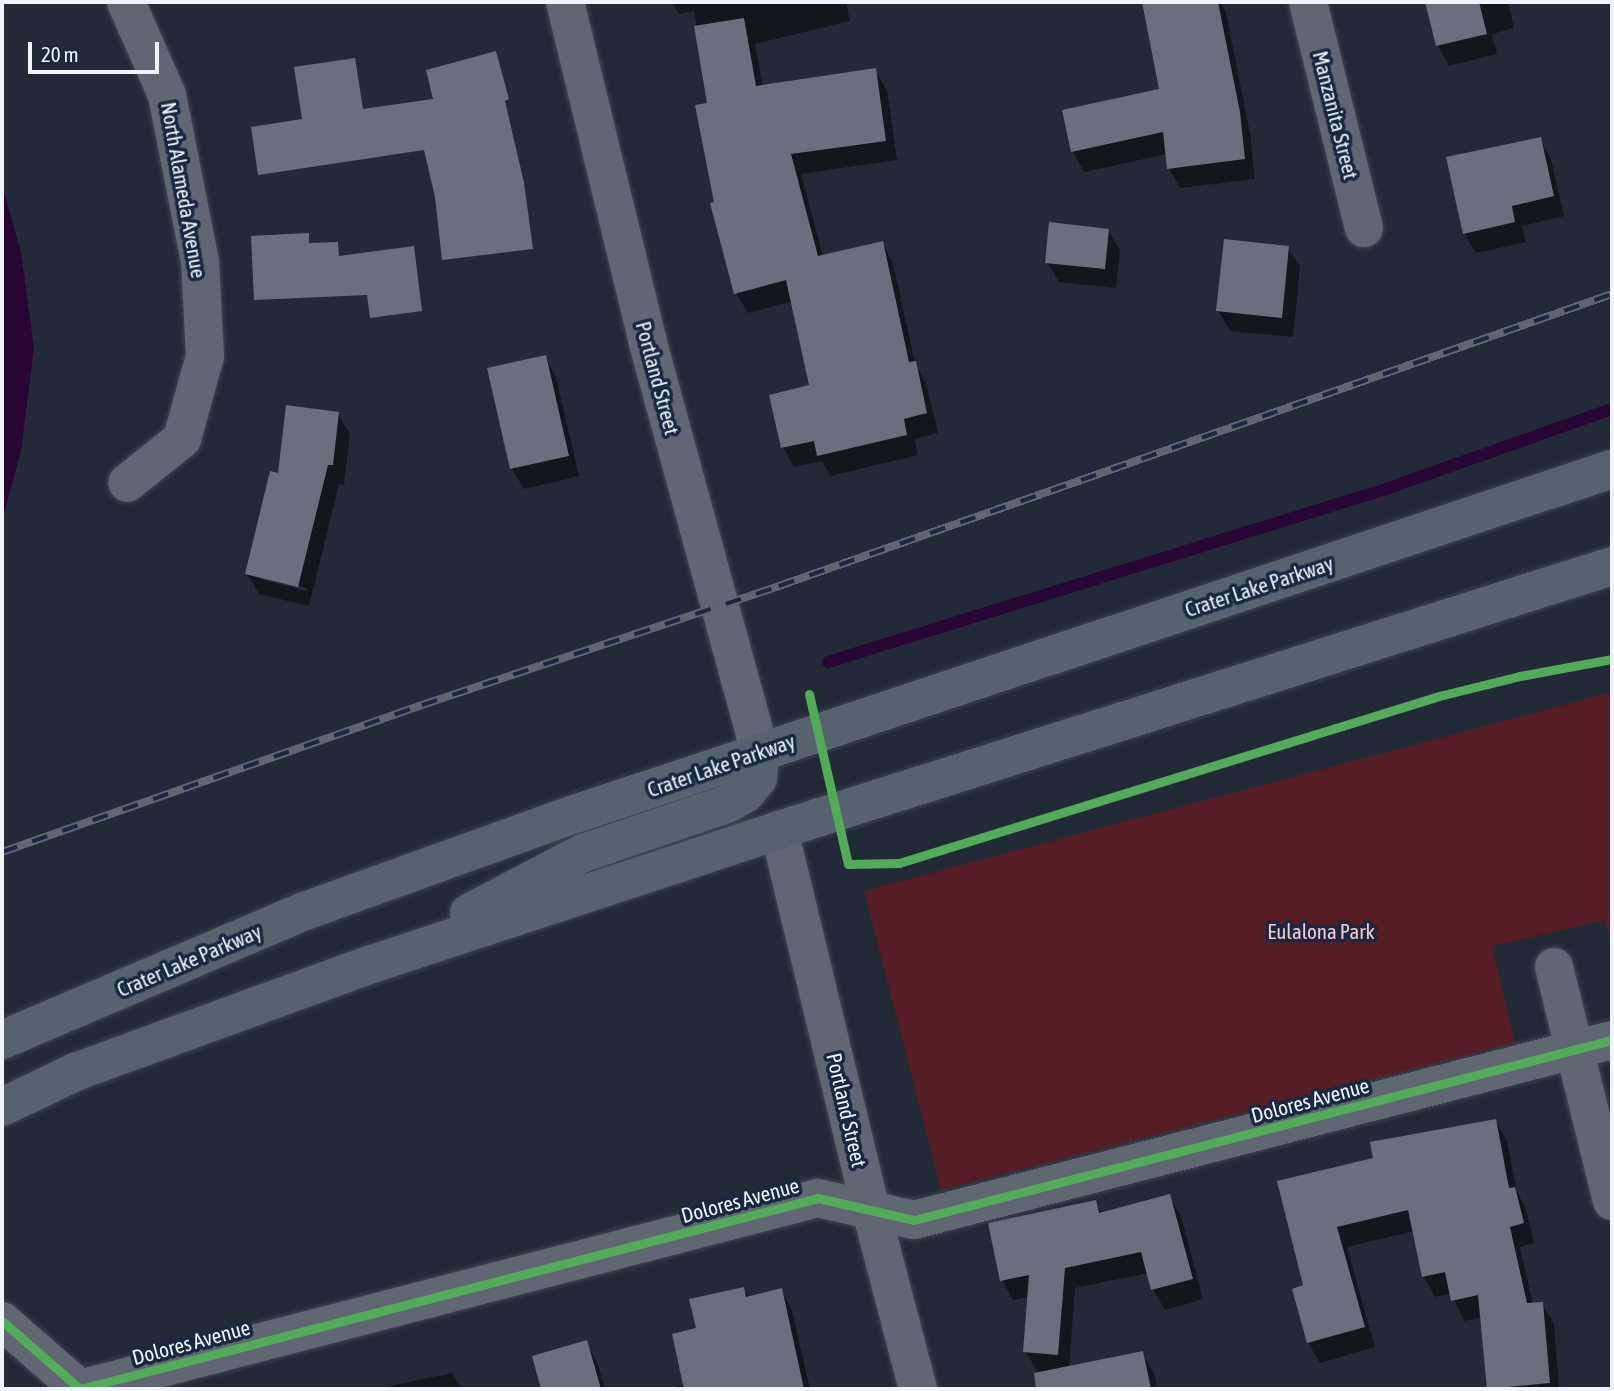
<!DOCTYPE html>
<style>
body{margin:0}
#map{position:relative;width:1614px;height:1391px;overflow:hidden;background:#222a38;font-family:"Asap Condensed",sans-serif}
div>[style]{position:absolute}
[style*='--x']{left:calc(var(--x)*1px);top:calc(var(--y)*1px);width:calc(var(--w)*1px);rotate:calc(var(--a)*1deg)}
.green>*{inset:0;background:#561d24}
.water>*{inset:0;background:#290533}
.shadow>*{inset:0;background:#0007}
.stream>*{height:12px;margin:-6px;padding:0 6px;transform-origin:6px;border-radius:6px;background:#290533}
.building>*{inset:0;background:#68707d}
.roads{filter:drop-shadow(0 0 2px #3f454f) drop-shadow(0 0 2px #3f454f)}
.street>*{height:38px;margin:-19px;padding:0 19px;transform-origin:19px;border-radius:19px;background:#606773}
.primary>*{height:38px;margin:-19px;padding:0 19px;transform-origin:19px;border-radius:19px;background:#56626d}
.rail>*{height:8px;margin-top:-4px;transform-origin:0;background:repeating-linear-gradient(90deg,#182842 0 16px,#5f6670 0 32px);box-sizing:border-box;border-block:2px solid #5f6670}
.cycleway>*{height:9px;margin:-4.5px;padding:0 4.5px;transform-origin:4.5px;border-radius:4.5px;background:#51ab58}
span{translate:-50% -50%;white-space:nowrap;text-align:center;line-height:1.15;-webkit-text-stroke:7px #182842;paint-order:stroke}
.street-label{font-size:21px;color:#f0f5fc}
.park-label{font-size:21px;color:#f7cac9}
.frame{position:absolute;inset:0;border:4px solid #f0f5fc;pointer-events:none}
.scale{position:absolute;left:28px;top:42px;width:131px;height:32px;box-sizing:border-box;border:4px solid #f0f5fc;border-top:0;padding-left:9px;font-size:21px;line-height:24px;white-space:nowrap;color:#f0f5fc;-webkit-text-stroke:5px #182842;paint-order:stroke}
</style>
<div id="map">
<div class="green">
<i style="clip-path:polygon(1612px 692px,1612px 948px,1605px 920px,1492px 946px,1515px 1043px,941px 1190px,864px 891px)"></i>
</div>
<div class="water">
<i style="clip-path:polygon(2px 186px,21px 252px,34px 348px,21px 451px,2px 520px)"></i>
</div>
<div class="shadow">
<i style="clip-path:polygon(672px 2px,846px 2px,850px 21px,755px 44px,763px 86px,875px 70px,887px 90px,897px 160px,801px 174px,823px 256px,882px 243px,893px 263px,915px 363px,926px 383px,938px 433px,914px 439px,918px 455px,830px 476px,822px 461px,794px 467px,783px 447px,812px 387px,793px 301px,748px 313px,736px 293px,716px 203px,709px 104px,694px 11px,679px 14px)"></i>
<i style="clip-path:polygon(1143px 2px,1220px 2px,1226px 12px,1250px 134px,1255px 179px,1180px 188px,1169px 168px,1167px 154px,1084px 172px,1073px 152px,1064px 111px,1161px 90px)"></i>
<i style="clip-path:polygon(1427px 2px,1508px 2px,1514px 28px,1492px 34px,1497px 54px,1449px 66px,1438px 46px)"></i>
<i style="clip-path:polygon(1540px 139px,1551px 159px,1564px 216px,1522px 226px,1526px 242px,1476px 253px,1464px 233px)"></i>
<i style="clip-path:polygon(1108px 230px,1120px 250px,1116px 288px,1059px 282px,1047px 262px)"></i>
<i style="clip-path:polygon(1288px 247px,1300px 267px,1293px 337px,1230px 331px,1218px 311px)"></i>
<i style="clip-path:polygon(545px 357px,556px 377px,579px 476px,524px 489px,512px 469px,489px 370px)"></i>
<i style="clip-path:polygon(evenodd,338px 414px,350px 434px,344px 485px,339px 484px,309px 606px,259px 594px,247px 574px,279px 475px,338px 414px,260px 576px,307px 588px,306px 591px,260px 579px,260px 576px)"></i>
<i style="clip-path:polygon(1496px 1121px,1507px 1141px,1517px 1192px,1526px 1209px,1534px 1243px,1520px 1247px,1533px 1304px,1542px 1304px,1554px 1324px,1559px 1389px,1489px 1389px,1482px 1317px,1464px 1321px,1451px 1293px,1435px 1297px,1424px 1277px,1414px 1231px,1347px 1247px,1375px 1347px,1320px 1363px,1308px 1343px,1305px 1287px,1279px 1182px,1375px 1160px)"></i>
<i style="clip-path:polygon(1169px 1196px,1181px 1216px,1203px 1299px,1165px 1310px,1153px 1290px,1149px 1273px,1075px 1288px,1069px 1368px,1142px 1353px,1154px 1373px,1157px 1389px,1042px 1389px,1038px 1372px,1025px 1351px,1029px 1297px,1013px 1300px,1002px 1280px,1095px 1202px,1102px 1214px)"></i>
<i style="clip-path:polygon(744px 1289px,749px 1298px,781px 1290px,792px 1310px,810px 1389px,664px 1389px,685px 1385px,698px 1330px)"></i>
<i style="clip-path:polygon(586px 1342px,597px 1362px,605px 1389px,543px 1389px,534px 1357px)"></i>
<i style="clip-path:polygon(452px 1373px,462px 1389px,390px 1389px,390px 1386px)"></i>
</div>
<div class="stream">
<i style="--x:828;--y:662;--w:581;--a:-17.22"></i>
<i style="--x:1383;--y:490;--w:243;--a:-19.5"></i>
</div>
<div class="building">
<i style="clip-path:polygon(1142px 2px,1218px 2px,1240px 112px,1245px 159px,1167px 169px,1163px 132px,1071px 152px,1062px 110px,1159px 89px)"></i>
<i style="clip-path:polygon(1425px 2px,1479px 2px,1487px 34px,1436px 46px)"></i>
<i style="clip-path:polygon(744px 18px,756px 86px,876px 68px,886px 141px,791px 154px,818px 256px,883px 241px,909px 362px,916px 361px,927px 413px,904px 419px,907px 435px,817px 456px,814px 441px,781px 448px,769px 395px,809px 385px,786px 280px,734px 294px,710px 203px,714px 202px,695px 105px,707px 103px,694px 26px)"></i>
<i style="clip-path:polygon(496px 51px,509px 99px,505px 101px,524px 183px,533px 249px,442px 260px,435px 197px,424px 150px,258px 175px,251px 127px,302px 119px,294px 67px,355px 58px,363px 109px,433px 99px,426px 70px)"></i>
<i style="clip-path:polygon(1541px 137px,1554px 196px,1512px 206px,1515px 222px,1463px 234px,1446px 157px)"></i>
<i style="clip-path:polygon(1049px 222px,1109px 229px,1105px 269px,1045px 263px)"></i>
<i style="clip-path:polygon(309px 233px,309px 243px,338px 242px,339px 256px,414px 246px,422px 311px,370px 318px,367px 295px,254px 300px,251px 236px)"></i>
<i style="clip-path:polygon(1224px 239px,1289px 246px,1282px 318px,1216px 311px)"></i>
<i style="clip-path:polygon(546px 355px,569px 456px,510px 469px,487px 368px)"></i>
<i style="clip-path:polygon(286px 405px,339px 412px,333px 465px,328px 465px,298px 587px,245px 574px,270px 471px,278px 473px)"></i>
<i style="clip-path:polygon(1496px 1119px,1509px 1188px,1515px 1187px,1524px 1223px,1510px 1227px,1527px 1303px,1543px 1302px,1550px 1383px,1487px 1389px,1478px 1295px,1451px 1301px,1445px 1272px,1422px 1277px,1408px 1210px,1337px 1227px,1365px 1327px,1307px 1343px,1292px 1289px,1303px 1285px,1277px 1181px,1373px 1158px,1370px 1142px)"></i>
<i style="clip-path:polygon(1170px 1194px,1193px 1279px,1151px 1290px,1141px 1252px,1065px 1268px,1058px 1355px,1023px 1352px,1029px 1275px,1000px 1281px,988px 1223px,1096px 1200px,1099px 1213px)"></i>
<i style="clip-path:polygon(744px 1287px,746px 1297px,782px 1288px,804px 1389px,684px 1389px,672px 1334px,696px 1328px,689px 1299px)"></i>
<i style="clip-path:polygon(587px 1340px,601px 1389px,541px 1389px,532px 1356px)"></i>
<i style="clip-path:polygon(1143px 1351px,1151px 1389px,1036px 1389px,1034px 1373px)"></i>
</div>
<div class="roads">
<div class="street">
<i style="--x:126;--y:2;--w:102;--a:66.2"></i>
<i style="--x:167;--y:95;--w:169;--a:78.8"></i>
<i style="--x:200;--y:261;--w:95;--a:87"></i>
<i style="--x:205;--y:356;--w:86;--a:105.5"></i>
<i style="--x:182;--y:439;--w:70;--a:141.3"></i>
<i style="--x:565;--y:2;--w:351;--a:76.3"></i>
<i style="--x:648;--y:343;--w:424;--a:74.7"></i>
<i style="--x:1308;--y:2;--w:233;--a:76.1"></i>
<i style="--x:779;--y:830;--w:391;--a:76.4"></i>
<i style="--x:871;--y:1210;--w:185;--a:75.3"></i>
<i style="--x:1554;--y:967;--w:241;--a:76.1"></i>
<i style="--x:2;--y:1321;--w:103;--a:41.1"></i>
<i style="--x:80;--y:1389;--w:762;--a:-14.51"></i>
<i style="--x:818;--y:1198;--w:98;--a:12.9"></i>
<i style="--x:914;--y:1220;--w:721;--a:-14.46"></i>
</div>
<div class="primary">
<i style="--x:469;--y:913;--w:129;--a:-27.8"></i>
<i style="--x:583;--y:853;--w:152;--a:-18.8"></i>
<i style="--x:727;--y:804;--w:22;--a:-30"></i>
<i style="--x:746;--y:793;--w:19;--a:-51"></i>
<i style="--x:758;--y:778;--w:26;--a:-86"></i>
<i style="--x:2;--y:1040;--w:329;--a:-23.1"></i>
<i style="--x:305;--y:911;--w:287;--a:-19.8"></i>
<i style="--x:575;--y:814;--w:1093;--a:-18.4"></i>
<i style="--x:2;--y:1107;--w:81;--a:-25.6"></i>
<i style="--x:75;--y:1072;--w:316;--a:-20"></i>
<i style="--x:372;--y:964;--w:428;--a:-18.2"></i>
<i style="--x:779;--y:830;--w:874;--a:-17.58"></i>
</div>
</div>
<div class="rail">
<i style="--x:2;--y:852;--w:445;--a:-19.3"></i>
<i style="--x:422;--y:705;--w:376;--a:-18.4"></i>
<i style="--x:779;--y:586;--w:883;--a:-19.32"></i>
</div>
<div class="cycleway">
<i style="--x:809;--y:694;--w:174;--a:77.1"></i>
<i style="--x:848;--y:864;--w:51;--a:-1.1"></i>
<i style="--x:899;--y:863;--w:565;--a:-17.18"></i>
<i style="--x:1439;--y:696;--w:83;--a:-13.9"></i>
<i style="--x:1520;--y:676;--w:94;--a:-10.5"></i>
<i style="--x:2;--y:1321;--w:103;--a:41.1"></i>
<i style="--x:80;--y:1389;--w:762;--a:-14.51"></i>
<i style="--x:818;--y:1198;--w:98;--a:12.9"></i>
<i style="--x:914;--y:1220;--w:721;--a:-14.46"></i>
</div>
<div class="street-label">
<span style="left:1336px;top:115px;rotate:76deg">Manzanita Street</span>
<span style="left:184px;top:190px;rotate:80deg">North Alameda Avenue</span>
<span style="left:658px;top:378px;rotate:75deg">Portland Street</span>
<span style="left:1259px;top:586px;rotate:-18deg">Crater Lake Parkway</span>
<span style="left:721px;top:765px;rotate:-19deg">Crater Lake Parkway</span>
<span style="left:189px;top:960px;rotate:-23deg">Crater Lake Parkway</span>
<span style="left:1310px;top:1100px;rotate:-15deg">Dolores Avenue</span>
<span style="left:847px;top:1110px;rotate:77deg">Portland Street</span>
<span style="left:740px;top:1200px;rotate:-15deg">Dolores Avenue</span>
<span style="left:191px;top:1342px;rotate:-15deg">Dolores Avenue</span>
</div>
<div class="park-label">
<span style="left:1321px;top:931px">Eulalona Park</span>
</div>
<div class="frame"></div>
<div class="scale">20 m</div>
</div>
